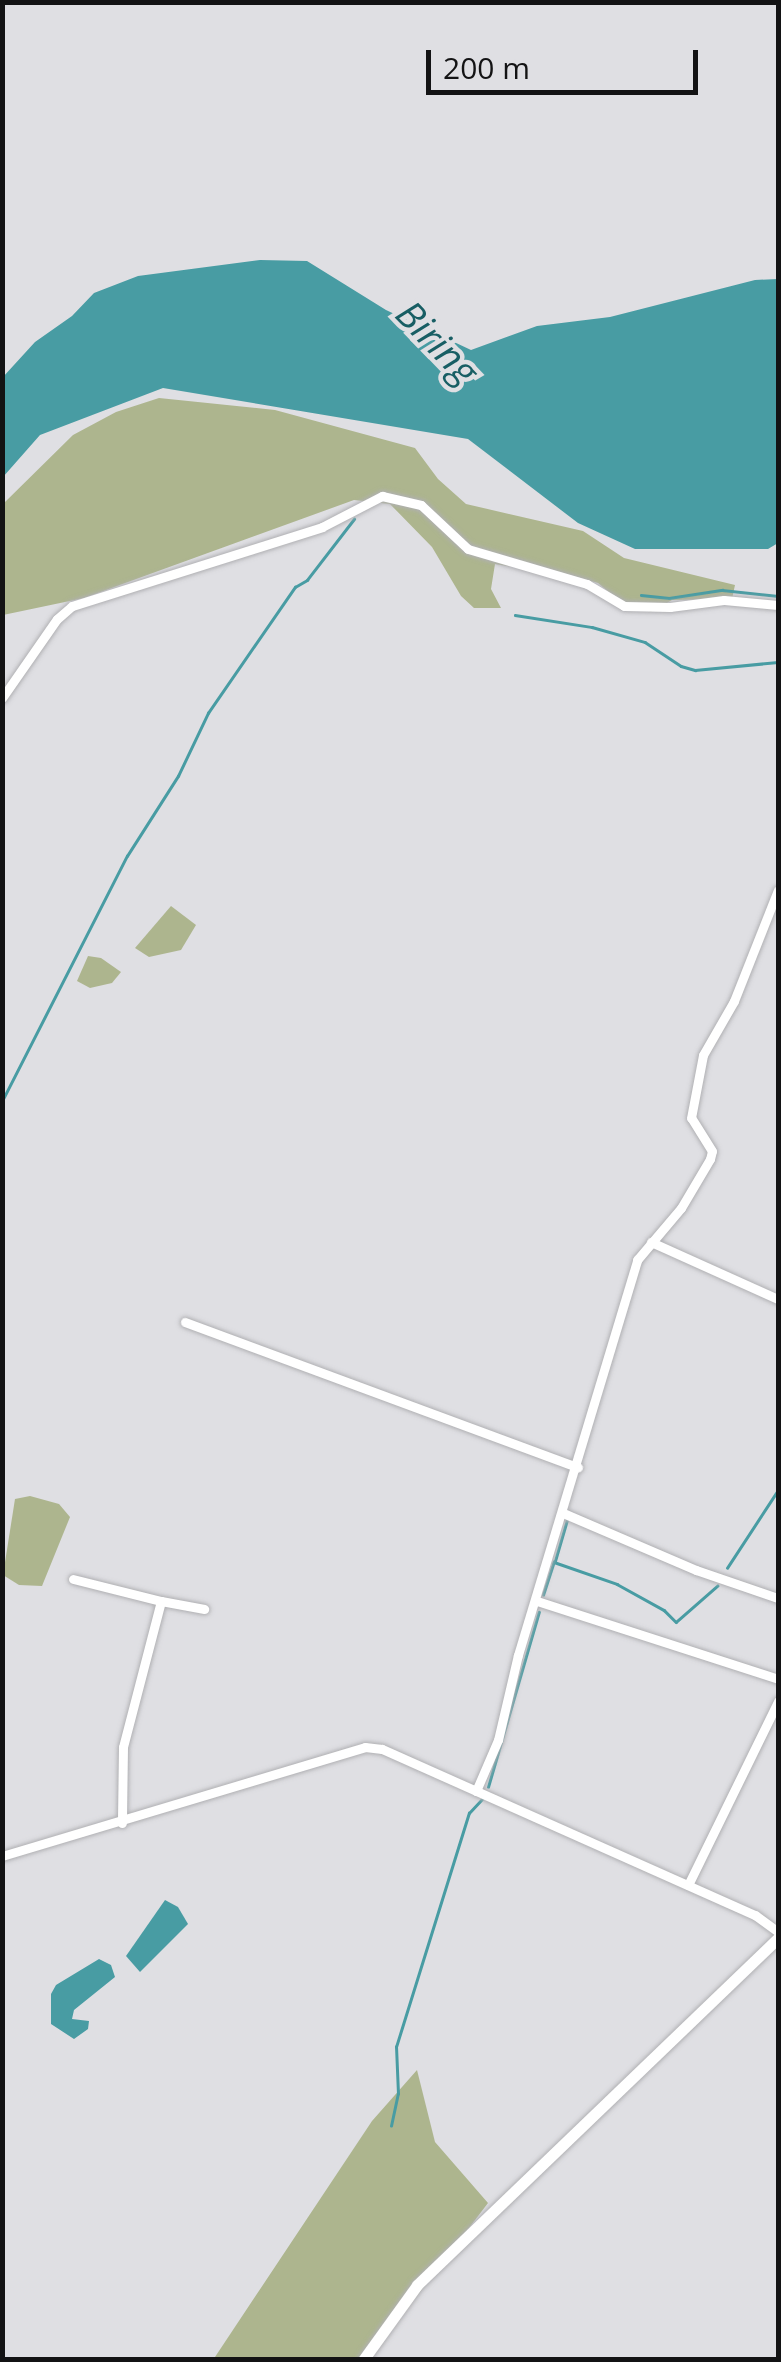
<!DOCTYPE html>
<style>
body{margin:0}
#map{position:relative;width:781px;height:2362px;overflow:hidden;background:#dfdfe3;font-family:"Open Sans",sans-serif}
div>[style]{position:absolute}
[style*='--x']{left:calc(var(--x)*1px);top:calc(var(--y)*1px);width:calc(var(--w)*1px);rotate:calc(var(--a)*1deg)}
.green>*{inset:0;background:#adb58e}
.water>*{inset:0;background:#489ca3}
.stream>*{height:2.5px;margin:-1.25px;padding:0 1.25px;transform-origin:1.25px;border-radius:1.25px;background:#489ca3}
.roads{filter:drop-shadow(0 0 2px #b0b0b3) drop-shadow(0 0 2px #b0b0b3)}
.minor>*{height:9px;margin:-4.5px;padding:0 4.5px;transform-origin:4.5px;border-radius:4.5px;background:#fff}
.tertiary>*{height:11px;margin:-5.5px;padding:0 5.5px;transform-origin:5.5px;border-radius:5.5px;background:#fff}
span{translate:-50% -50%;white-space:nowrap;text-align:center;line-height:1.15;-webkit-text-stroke:9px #dfdfe3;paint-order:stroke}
.water-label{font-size:38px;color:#185e64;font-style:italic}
.frame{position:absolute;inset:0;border:5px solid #131314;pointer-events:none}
.scale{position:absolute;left:426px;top:50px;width:272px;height:45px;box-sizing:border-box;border:5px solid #131314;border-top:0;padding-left:12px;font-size:30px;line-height:35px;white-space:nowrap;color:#131314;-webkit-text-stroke:8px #dfdfe3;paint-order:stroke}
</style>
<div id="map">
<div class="green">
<i style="clip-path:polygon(159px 398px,275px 410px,415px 448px,438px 479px,466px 504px,583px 531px,624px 558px,735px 585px,732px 599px,672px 600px,651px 612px,621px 602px,598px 583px,577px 577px,495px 564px,491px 589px,501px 608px,474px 608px,461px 596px,432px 547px,390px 504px,354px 500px,84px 598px,3px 615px,3px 504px,73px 435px,116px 412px)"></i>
<i style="clip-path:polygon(171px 906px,196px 925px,181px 950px,149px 957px,135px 948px)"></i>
<i style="clip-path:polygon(88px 956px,101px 958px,121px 972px,112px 983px,90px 988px,77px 981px)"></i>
<i style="clip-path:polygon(30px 1496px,59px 1504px,70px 1517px,42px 1586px,19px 1585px,3px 1575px,15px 1499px)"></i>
<i style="clip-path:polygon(417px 2070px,435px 2142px,488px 2203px,369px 2359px,213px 2360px,372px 2121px)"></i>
</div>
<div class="water">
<i style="clip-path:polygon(260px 260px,307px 261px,386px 310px,471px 350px,537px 326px,610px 317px,755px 280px,778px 279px,778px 543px,768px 549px,635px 549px,578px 523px,468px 439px,163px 388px,40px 435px,3px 477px,3px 377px,35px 342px,72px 316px,94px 293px,138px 276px)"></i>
<i style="clip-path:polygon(165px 1900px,178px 1907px,188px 1924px,140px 1972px,126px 1956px)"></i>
<i style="clip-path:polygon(99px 1959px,111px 1965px,115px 1977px,74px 2010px,72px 2019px,89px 2021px,88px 2029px,74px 2039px,51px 2024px,51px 1994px,56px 1985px)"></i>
</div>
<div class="stream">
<i style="--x:641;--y:595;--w:28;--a:6"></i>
<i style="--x:669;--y:598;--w:54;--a:-8.6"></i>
<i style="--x:722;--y:590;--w:56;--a:6.1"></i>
<i style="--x:515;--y:615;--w:78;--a:8.9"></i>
<i style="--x:592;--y:627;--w:55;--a:15.8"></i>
<i style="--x:645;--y:642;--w:43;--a:33.7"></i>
<i style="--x:681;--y:666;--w:15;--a:16"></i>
<i style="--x:695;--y:670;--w:83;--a:-5.5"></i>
<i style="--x:2;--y:1101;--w:275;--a:-63"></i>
<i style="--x:127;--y:856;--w:95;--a:-57.5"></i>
<i style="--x:178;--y:776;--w:70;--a:-64.5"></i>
<i style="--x:208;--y:713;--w:153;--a:-55.4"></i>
<i style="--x:295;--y:587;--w:14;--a:-30"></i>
<i style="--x:307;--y:580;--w:77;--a:-52.4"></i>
<i style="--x:555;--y:1561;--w:43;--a:-73.7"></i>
<i style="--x:727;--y:1568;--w:93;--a:-56.8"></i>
<i style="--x:543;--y:1595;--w:35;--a:-72"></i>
<i style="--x:554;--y:1562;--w:67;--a:19.2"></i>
<i style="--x:617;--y:1584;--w:54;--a:29"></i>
<i style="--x:664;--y:1610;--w:17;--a:45"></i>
<i style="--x:676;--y:1622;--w:55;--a:-41.3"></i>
<i style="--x:488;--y:1787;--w:182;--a:-73.8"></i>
<i style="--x:391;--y:2126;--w:33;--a:-78"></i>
<i style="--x:398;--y:2094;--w:47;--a:-92.4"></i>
<i style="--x:396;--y:2047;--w:245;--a:-72.7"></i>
<i style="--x:469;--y:1813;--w:19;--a:-47"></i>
</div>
<div class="roads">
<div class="minor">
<i style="--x:2;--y:698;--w:96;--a:-55.2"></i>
<i style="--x:57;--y:619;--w:20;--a:-41"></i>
<i style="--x:72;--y:606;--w:262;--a:-17.5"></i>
<i style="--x:322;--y:527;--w:68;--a:-27.3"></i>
<i style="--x:382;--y:496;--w:40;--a:13"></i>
<i style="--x:421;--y:505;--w:64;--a:43.1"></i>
<i style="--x:468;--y:549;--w:124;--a:16.4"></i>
<i style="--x:587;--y:584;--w:43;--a:30.7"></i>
<i style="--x:624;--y:606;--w:46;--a:1.2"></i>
<i style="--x:670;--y:607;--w:54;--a:-7.4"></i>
<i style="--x:724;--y:600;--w:54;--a:5.3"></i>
<i style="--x:651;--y:1242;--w:139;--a:24.2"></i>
<i style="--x:185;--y:1322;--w:419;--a:20.3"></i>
<i style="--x:563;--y:1513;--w:145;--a:23.2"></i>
<i style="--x:696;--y:1570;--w:87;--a:18.9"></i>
<i style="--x:73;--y:1579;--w:91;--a:14"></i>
<i style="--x:161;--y:1601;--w:151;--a:104.6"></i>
<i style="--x:123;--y:1747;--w:76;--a:90.8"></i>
<i style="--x:161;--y:1601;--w:44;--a:10.5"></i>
<i style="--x:537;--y:1601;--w:253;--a:17.9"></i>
<i style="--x:476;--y:1791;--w:56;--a:-66.7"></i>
<i style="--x:498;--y:1740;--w:87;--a:-76.8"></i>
<i style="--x:518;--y:1655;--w:413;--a:-73.2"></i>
<i style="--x:637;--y:1260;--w:68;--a:-49.8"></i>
<i style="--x:681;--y:1208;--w:57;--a:-59.4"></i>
<i style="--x:710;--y:1159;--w:8;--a:-76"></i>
<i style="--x:712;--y:1151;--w:39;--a:-122"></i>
<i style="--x:691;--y:1118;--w:64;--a:-79.2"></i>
<i style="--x:703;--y:1055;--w:62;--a:-60.1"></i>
<i style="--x:734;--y:1001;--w:119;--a:-68.4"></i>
<i style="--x:2;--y:1856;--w:379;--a:-16.7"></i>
<i style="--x:365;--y:1747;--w:17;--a:7"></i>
<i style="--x:382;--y:1749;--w:408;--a:24"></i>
<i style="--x:755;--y:1915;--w:29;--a:36"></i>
<i style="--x:688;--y:1885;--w:205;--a:-63.9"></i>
</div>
<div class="tertiary">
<i style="--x:363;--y:2360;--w:92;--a:-54.2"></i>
<i style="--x:417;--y:2285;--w:501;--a:-43.87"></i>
</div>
</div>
<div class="water-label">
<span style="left:438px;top:342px;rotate:46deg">Biring</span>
</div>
<div class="frame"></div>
<div class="scale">200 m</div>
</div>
